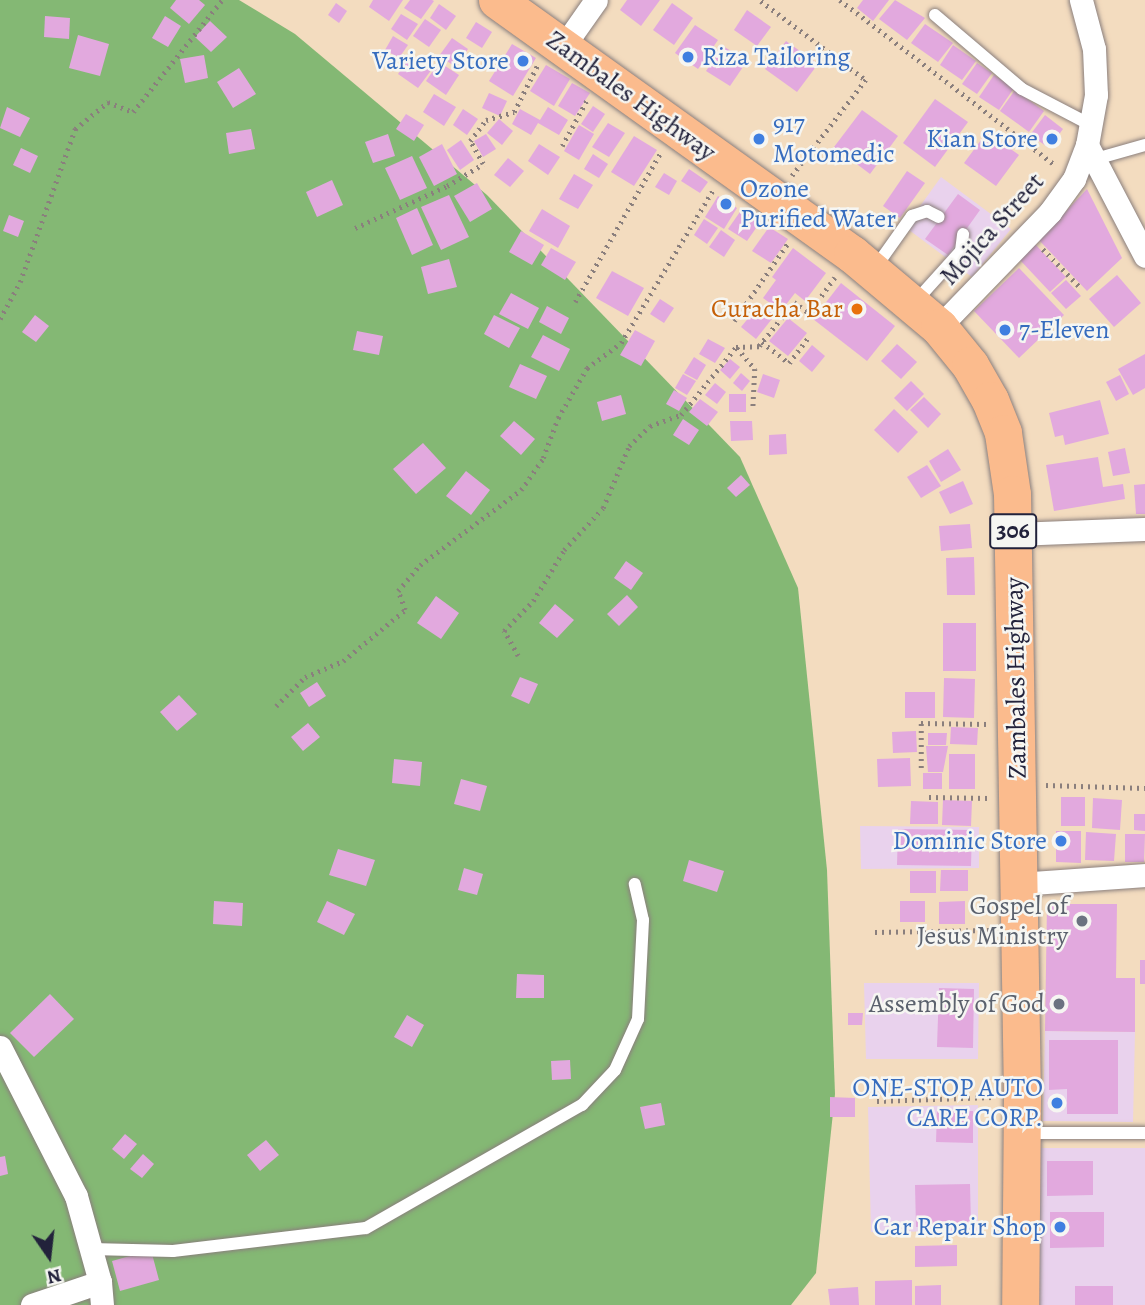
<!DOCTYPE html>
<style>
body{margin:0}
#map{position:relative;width:1145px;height:1305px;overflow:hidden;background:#f3dcbf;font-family:Alegreya,serif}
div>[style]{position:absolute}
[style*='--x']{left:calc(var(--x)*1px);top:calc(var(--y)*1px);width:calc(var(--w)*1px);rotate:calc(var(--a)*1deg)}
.built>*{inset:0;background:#e9d2ed}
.forest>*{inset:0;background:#84b874}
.building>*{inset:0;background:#e2a9de}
.path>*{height:4.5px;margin-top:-2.25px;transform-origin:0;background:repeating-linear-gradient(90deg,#8a7f7d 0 2px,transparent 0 7px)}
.roads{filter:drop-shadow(0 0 2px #8a7f7d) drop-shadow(0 0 2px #8a7f7d)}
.lane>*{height:12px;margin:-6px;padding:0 6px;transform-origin:6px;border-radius:6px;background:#fff}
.street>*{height:23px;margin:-11.5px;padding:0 11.5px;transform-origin:11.5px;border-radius:11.5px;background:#fff}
.primary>*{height:37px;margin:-18.5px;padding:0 18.5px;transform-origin:18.5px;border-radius:18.5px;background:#fbbb8d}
.dots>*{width:19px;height:19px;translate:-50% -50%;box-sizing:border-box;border:4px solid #f6f6f2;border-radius:50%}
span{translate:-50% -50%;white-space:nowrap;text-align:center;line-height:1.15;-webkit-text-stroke:5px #f6f6f2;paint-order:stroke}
.shield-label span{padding:2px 5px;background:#f6f6f2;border:2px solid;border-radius:5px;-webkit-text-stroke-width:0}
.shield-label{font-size:24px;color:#22223b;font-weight:700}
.shop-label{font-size:26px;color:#366cbe}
.left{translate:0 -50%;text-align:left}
.right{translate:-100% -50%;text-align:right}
.street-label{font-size:26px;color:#22223b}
.food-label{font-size:26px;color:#c56008}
.worship-label{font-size:26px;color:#5b616d}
.north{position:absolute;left:14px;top:1221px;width:70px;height:70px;-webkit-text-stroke:5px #f6f6f2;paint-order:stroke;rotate:166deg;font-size:19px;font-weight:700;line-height:28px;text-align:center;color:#22223b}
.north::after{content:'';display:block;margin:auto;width:24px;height:32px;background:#22223b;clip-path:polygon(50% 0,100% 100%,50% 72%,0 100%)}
</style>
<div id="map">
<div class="built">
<i style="clip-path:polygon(941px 177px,1011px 229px,972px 277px,905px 227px)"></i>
<i style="clip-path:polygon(860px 826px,979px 827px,979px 868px,861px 869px)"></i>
<i style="clip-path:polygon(864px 983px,979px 983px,978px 1059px,866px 1059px)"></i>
<i style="clip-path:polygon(1045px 1031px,1135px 1032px,1133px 1122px,1043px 1121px)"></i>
<i style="clip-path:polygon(978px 1105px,978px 1231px,871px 1232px,868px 1107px)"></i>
<i style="clip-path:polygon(1037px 1148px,1145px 1148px,1145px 1305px,1037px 1305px)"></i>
</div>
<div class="forest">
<i style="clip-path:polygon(0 0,239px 0,295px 34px,487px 195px,740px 457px,798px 588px,827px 870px,835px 1094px,816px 1273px,791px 1305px,0 1305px)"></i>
</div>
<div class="building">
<i style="clip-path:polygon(176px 0,199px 0,205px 5px,189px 24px,170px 8px)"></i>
<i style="clip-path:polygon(373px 0,403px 0,389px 21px,369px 7px)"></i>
<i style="clip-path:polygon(410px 0,432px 0,434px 1px,421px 19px,404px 8px)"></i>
<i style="clip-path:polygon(627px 0,660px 0,641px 26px,620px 10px)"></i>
<i style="clip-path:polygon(863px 0,889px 0,873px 21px,857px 8px)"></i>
<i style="clip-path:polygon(895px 0,925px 18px,907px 40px,879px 19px)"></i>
<i style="clip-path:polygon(336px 3px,347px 11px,339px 23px,328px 15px)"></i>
<i style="clip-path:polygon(672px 3px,693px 18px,674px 45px,653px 30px)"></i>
<i style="clip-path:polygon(439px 4px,456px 16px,446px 30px,430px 18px)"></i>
<i style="clip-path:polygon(747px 10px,771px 27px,757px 46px,734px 30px)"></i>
<i style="clip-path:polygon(401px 14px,418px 24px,407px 40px,391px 29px)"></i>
<i style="clip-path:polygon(45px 16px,70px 18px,69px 39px,44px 37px)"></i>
<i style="clip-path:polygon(165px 16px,181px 26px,168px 47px,152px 38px)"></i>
<i style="clip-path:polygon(425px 19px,441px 30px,429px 47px,413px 36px)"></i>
<i style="clip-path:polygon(210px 21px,227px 37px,211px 52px,195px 37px)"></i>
<i style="clip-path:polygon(476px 22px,492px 32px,482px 48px,466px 38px)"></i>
<i style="clip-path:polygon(925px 24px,953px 43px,938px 62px,911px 43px)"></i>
<i style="clip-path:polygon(695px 25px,718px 40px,698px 69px,675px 53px)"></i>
<i style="clip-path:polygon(78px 35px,109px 44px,100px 76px,69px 68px)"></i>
<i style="clip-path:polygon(393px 36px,408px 45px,399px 58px,385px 50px)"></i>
<i style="clip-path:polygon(452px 38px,468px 49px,456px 67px,439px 56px)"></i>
<i style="clip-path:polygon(786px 41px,818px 64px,797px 92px,765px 69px)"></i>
<i style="clip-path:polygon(512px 44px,536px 58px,513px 96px,489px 81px)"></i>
<i style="clip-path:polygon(953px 45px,976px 61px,962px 80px,940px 65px)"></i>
<i style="clip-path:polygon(723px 46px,747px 61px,730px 86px,706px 71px)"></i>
<i style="clip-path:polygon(204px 55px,208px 78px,185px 83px,180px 59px)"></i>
<i style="clip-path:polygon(411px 55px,432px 69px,418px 88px,398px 74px)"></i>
<i style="clip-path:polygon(439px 62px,459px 75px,446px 95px,426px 81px)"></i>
<i style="clip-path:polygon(977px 63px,992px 73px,977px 94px,962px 84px)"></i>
<i style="clip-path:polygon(546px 65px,570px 79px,554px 106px,530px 91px)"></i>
<i style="clip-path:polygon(239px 68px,256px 94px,233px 108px,217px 82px)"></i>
<i style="clip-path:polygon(994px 75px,1014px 88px,999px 110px,979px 97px)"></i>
<i style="clip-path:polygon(572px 83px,590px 93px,575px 116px,558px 106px)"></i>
<i style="clip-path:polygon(1015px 90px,1044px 111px,1029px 132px,1000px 111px)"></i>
<i style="clip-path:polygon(489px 93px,507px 101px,500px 116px,482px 108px)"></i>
<i style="clip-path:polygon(434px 94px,456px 107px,444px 126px,423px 112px)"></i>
<i style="clip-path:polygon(935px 99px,968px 122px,935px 167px,903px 143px)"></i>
<i style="clip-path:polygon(593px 106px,605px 114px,593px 132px,581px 124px)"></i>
<i style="clip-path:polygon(7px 107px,30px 118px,20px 137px,0 128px)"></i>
<i style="clip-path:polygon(548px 107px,568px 120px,559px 135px,538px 123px,531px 135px,512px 124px,520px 109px,540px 120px)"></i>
<i style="clip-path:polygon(463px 109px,478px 119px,467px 135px,453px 125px)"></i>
<i style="clip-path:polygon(862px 110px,898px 136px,870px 174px,834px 147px)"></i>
<i style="clip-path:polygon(406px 114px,424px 125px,414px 141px,396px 129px)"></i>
<i style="clip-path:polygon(1045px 115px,1063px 129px,1049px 148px,1030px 135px)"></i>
<i style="clip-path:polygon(499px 119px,513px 131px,502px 145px,487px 133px)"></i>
<i style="clip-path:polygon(608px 123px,625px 133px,609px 157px,592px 147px)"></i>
<i style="clip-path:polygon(579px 125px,594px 134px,579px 160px,564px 151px)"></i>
<i style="clip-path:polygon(251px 129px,255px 149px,229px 154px,226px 133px)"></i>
<i style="clip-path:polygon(987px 132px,1019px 155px,996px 186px,964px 163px)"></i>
<i style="clip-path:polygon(388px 134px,395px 156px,373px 163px,365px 142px)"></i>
<i style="clip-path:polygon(486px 134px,496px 149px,483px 157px,474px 141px)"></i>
<i style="clip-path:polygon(634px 136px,657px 150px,634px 186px,611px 172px)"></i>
<i style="clip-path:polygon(461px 140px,474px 160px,460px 170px,447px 150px)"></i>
<i style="clip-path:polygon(442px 144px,457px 174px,434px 186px,419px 157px)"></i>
<i style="clip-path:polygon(539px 144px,560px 157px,548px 175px,528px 161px)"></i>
<i style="clip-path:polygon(21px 148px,38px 156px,30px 173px,13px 165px)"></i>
<i style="clip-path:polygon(593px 154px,608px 164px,599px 178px,584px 169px)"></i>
<i style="clip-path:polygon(412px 156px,427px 188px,400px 200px,385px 168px)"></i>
<i style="clip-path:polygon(508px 158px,524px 171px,510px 187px,494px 175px)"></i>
<i style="clip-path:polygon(689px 169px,708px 182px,700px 193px,681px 181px)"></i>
<i style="clip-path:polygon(907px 171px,925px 183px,900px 218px,883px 206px)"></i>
<i style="clip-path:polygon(664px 173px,677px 181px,669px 195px,655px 187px)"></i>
<i style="clip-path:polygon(574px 174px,593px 185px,578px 209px,559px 199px)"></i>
<i style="clip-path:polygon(332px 180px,343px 205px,317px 217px,306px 192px)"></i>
<i style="clip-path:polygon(477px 183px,492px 209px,470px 222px,454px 196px)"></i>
<i style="clip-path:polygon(1087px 189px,1122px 258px,1087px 291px,1039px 240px)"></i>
<i style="clip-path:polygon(958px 194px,980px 210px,948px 255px,925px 239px)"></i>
<i style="clip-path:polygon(449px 195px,469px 237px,441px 250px,421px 207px)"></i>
<i style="clip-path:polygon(718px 196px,737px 208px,724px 229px,705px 217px)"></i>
<i style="clip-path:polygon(417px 208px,433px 245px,412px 255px,396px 218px)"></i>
<i style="clip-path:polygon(542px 209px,570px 226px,558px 248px,529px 231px)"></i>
<i style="clip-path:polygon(742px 209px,761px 221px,747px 241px,728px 229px)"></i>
<i style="clip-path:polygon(9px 215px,24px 221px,18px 237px,3px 231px)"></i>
<i style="clip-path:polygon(704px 219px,718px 228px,707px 244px,694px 235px)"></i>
<i style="clip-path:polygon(769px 227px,788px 239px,771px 263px,752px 251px)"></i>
<i style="clip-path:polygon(721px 230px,735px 240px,724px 257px,709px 247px)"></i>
<i style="clip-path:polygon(521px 231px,544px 245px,532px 265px,509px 252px)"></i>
<i style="clip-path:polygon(1035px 244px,1066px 277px,1050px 292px,1020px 260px)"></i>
<i style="clip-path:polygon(551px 248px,576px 262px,565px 280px,541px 265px)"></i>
<i style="clip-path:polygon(793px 248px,826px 273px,805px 301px,795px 293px,781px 311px,763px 298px,776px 280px,772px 277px)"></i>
<i style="clip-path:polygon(449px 259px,457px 287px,428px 294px,421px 267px)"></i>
<i style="clip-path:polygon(1019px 268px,1064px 315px,1019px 358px,974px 311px)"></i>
<i style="clip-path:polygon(612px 271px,644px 288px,628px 316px,596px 298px)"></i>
<i style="clip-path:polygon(1117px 275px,1141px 303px,1114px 327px,1089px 299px)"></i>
<i style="clip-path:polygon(1066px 280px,1081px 296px,1066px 309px,1051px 293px)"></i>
<i style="clip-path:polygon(841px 283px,895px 326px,867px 361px,813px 319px)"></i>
<i style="clip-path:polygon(511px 293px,539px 308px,528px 329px,499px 314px)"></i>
<i style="clip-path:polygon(660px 299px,674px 308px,664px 323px,650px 314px)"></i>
<i style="clip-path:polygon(760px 304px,775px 315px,756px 339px,741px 327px)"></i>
<i style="clip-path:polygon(547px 306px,569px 318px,561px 334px,539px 322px)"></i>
<i style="clip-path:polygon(35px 315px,49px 326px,36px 342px,22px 332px)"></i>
<i style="clip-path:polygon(494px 315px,520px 328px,509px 348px,484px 334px)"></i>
<i style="clip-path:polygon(788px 318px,807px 333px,788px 356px,769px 341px)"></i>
<i style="clip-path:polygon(635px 330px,655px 341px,641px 366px,620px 355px)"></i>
<i style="clip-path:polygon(357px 331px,383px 336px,379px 355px,353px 350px)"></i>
<i style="clip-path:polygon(543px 335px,570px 349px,559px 371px,531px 357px)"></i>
<i style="clip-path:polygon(708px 339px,725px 348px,715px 363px,699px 354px)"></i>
<i style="clip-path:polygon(897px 344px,917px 362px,901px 379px,881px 361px)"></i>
<i style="clip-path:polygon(812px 345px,825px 356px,812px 372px,799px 361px)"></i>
<i style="clip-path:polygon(1145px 354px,1145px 388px,1133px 395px,1118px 369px)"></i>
<i style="clip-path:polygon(694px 357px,706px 365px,697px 380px,684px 373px)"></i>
<i style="clip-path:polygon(730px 359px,740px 367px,730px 379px,720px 370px)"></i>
<i style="clip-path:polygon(520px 364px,547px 376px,536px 399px,509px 387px)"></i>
<i style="clip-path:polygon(741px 373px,750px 381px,742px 391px,733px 383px)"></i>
<i style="clip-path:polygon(683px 374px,696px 381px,687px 395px,675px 388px)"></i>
<i style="clip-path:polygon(763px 374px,780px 380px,774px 398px,757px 392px)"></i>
<i style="clip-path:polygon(1120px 375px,1129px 394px,1116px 401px,1106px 382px)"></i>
<i style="clip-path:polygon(911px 381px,924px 394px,907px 411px,894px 398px)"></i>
<i style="clip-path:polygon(715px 383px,726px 392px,717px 404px,705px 395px)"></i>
<i style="clip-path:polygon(674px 390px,687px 398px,679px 411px,666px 404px)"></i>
<i style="clip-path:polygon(729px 394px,746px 394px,746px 412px,729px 412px)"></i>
<i style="clip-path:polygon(621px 395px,626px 414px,602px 421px,597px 402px)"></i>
<i style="clip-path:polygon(924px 397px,941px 414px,928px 428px,910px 410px)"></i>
<i style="clip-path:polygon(700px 399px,718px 412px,707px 426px,689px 412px)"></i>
<i style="clip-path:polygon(1100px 400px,1109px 434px,1065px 445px,1063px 435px,1055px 437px,1049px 413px)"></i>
<i style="clip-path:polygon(894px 409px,918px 432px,898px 453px,874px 430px)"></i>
<i style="clip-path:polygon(683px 419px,699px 430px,689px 445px,673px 435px)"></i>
<i style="clip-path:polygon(514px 421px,535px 439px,521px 455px,500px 436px)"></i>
<i style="clip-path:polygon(730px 421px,752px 421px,753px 440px,731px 441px)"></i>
<i style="clip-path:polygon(786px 434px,787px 454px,769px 455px,769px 435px)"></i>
<i style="clip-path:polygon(423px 443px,446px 468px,416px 494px,393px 469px)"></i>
<i style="clip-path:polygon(1125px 448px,1130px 473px,1113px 476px,1108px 452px)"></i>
<i style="clip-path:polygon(948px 449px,961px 470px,941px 482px,929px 461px)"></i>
<i style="clip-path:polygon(1098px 457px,1103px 487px,1123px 484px,1125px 499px,1054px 511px,1046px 465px)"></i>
<i style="clip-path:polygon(927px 465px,941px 486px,921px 498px,907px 477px)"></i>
<i style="clip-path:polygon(466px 471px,490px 490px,471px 515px,446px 496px)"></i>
<i style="clip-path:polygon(741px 475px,750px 485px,736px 497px,727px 488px)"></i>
<i style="clip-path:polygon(963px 481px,973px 504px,950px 514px,939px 492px)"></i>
<i style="clip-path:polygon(1145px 484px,1145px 514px,1136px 514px,1134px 485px)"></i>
<i style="clip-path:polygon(970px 524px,972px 548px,941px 551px,939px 526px)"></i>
<i style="clip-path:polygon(974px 557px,975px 595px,947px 595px,946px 558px)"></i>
<i style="clip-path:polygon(626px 561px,643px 573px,631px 590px,614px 578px)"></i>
<i style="clip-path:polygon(627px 595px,638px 607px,619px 626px,607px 614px)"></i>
<i style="clip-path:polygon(436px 596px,459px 613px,441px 639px,417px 623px)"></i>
<i style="clip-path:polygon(555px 604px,574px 620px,557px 638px,539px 623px)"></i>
<i style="clip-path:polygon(943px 623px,976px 623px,976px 671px,943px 671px)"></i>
<i style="clip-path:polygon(520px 677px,538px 684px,529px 704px,511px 696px)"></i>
<i style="clip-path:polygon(944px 678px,975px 679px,974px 718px,943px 717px)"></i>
<i style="clip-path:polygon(317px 682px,326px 696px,309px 707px,300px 693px)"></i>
<i style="clip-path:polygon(905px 692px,935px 692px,935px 718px,905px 718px)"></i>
<i style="clip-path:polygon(179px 695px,197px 714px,177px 731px,160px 712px)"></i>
<i style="clip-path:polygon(308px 723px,320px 737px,303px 751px,291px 737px)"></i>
<i style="clip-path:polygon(951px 727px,978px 728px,977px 745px,950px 744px)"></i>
<i style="clip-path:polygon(916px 731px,917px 752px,893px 753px,892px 732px)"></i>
<i style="clip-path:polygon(928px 733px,947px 733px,946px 745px,928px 745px)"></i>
<i style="clip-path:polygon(926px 746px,948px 746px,943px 772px,928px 772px)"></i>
<i style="clip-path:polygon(949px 754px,975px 754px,975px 789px,949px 789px)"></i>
<i style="clip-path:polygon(910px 758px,911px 786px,878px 787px,877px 759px)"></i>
<i style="clip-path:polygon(394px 759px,422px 762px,420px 786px,392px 783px)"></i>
<i style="clip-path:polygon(923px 773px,942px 773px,942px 789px,923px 789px)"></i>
<i style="clip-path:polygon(461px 779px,487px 786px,480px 811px,454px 804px)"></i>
<i style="clip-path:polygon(1061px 797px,1085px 797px,1085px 826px,1061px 826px)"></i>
<i style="clip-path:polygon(1093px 798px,1122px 800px,1120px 830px,1092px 828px)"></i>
<i style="clip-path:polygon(943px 800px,972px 801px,971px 826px,942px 825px)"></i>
<i style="clip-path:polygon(911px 801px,938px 802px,938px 824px,910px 824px)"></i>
<i style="clip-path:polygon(1134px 814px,1145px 814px,1145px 831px,1134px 830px)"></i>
<i style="clip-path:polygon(898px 829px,972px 830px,971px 866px,897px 865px)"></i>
<i style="clip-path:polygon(1056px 831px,1081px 831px,1081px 863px,1056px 862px)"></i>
<i style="clip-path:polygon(1086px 832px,1116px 834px,1114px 861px,1085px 860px)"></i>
<i style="clip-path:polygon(1125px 834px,1145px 834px,1144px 862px,1125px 862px)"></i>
<i style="clip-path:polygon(338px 849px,375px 860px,366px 886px,329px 875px)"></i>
<i style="clip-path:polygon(689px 860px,724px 871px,717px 892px,683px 881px)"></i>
<i style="clip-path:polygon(464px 868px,483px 874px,477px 895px,458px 890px)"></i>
<i style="clip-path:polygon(941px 870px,968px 870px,968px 891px,940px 891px)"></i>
<i style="clip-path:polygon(910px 871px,936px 871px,936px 893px,910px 893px)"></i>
<i style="clip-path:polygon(214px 901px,243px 903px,242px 926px,213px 924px)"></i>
<i style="clip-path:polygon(327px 901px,355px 914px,344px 935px,317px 922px)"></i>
<i style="clip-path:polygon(900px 901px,925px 901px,925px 922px,900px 922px)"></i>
<i style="clip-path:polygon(965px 901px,965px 924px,939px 924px,939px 902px)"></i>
<i style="clip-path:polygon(1047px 904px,1117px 904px,1116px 978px,1135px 978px,1135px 1032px,1045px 1031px)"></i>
<i style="clip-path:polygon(1140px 960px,1145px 960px,1145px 984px,1140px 984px)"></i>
<i style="clip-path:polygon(517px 974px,544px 975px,544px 998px,516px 998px)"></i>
<i style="clip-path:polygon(939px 988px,974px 989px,973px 1048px,937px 1047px)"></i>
<i style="clip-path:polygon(50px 994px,74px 1019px,34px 1057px,10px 1033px)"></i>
<i style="clip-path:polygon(848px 1013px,863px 1013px,862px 1025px,848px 1025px)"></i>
<i style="clip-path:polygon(407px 1015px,424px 1025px,412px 1047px,394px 1037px)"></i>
<i style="clip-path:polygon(1049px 1040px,1118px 1040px,1118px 1114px,1067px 1114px,1067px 1089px,1049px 1090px)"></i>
<i style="clip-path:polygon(570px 1060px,571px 1079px,552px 1080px,551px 1061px)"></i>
<i style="clip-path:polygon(830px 1097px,855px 1098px,855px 1117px,830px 1117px)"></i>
<i style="clip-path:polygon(661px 1103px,665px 1125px,645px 1129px,640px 1107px)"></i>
<i style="clip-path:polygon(937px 1111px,973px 1111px,973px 1143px,936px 1142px)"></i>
<i style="clip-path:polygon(125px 1134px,137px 1144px,124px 1159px,112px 1149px)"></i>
<i style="clip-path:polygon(266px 1140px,279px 1155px,260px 1171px,247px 1155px)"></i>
<i style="clip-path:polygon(143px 1154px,154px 1164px,142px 1178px,130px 1169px)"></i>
<i style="clip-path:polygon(5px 1156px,8px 1174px,0 1176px,0 1157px)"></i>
<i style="clip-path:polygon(1047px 1161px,1093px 1161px,1093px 1195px,1047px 1196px)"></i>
<i style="clip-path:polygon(970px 1184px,971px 1226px,916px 1227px,915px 1185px)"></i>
<i style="clip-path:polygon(1050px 1212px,1104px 1212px,1104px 1247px,1050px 1248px)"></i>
<i style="clip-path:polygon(957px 1245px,957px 1266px,915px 1267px,915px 1246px)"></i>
<i style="clip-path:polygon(151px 1250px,159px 1280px,120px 1291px,112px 1261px)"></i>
<i style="clip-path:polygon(912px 1280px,912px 1305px,875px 1305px,875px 1281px)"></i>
<i style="clip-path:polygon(941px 1285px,941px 1305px,915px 1305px,915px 1286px)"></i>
<i style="clip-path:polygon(1075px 1286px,1113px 1286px,1113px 1305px,1075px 1305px)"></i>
<i style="clip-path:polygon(858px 1287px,859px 1305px,830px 1305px,828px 1289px)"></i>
</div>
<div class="path">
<i style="--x:840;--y:0;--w:270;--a:37.5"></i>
<i style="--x:761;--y:1;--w:131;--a:37"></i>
<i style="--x:866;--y:80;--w:121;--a:127.6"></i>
<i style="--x:562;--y:146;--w:52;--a:-61.5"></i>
<i style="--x:355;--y:228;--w:101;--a:-24.5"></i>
<i style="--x:447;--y:186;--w:42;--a:-31.4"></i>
<i style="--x:483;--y:164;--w:26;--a:-119"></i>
<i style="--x:470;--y:141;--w:26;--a:-53"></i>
<i style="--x:486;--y:120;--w:29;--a:-16"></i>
<i style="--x:514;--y:112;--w:54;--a:-63.4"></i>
<i style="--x:1043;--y:249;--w:52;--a:45.8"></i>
<i style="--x:575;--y:302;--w:173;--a:-60.2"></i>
<i style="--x:0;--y:319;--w:42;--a:-61.6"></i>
<i style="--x:20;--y:282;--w:163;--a:-70.2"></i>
<i style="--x:75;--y:129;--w:43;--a:-39.3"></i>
<i style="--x:108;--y:102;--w:27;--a:22"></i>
<i style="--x:133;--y:112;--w:143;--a:-51.5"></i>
<i style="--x:734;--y:321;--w:95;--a:-55.3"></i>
<i style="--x:762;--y:342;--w:34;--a:38"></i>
<i style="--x:789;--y:363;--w:34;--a:-53"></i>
<i style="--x:737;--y:348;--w:28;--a:49"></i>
<i style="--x:755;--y:369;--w:41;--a:92.8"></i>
<i style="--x:518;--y:656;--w:29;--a:-119"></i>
<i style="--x:504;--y:631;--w:42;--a:-46"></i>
<i style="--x:533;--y:601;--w:60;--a:-58.7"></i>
<i style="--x:564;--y:550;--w:57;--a:-47.1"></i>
<i style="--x:603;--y:508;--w:67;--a:-67.2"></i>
<i style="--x:629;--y:446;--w:29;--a:-44"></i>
<i style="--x:650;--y:426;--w:33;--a:-20"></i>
<i style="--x:681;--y:415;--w:87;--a:-51"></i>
<i style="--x:736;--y:347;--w:23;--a:-2"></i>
<i style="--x:759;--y:346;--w:56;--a:-51.5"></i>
<i style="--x:794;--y:302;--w:19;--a:36"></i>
<i style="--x:809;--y:313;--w:44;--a:-54.2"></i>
<i style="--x:276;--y:706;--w:41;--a:-45"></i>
<i style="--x:305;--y:677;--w:41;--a:-22.8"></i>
<i style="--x:343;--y:661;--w:80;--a:-39.4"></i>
<i style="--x:405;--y:610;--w:20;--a:-110"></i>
<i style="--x:398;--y:591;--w:34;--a:-50"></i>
<i style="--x:420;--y:565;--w:126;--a:-36.6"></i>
<i style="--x:521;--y:490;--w:39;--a:-55"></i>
<i style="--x:543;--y:458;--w:43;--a:-69.4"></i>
<i style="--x:558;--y:418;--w:58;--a:-59.9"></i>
<i style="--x:587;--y:368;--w:42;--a:-36.3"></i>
<i style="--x:621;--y:343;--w:179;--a:-59"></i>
<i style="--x:921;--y:768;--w:45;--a:-90"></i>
<i style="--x:921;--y:723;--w:67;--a:0.9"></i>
<i style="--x:1046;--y:785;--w:99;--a:1.7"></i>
<i style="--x:929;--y:797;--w:60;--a:1"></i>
<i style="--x:875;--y:932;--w:115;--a:-1"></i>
<i style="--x:877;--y:1101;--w:116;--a:-2"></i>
</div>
<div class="roads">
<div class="lane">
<i style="--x:935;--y:15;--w:114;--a:40.4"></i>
<i style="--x:1022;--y:89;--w:78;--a:27.6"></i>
<i style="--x:1092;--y:160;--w:55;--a:-15.8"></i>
<i style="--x:875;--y:268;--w:64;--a:-54.6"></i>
<i style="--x:912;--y:216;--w:16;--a:-18"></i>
<i style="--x:927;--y:211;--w:13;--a:27"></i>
<i style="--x:915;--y:302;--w:69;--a:-48"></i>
<i style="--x:961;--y:251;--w:17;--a:-83"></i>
<i style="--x:1026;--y:1133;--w:119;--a:0"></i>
<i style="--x:91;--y:1249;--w:82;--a:1.4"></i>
<i style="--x:173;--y:1251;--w:194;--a:-6.8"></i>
<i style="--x:366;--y:1228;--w:249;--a:-29.7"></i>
<i style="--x:582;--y:1105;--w:48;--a:-46.7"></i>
<i style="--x:615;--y:1070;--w:56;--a:-65.7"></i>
<i style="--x:638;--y:1019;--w:99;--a:-87.1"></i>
<i style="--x:643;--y:920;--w:37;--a:-103"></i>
</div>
<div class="street">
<i style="--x:563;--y:47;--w:57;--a:-54.9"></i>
<i style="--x:1087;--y:145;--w:125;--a:62.4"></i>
<i style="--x:939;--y:327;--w:160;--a:-46"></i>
<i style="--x:1050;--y:212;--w:41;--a:-54"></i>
<i style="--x:1074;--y:179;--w:36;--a:-69"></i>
<i style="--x:1087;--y:145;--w:51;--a:-79.8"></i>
<i style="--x:1096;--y:95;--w:46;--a:-92.5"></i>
<i style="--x:1094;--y:49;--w:51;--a:-104.9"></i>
<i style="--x:1013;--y:534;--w:132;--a:-2.2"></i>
<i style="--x:1019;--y:884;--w:126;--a:-4.1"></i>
<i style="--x:0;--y:1047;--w:167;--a:63"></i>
<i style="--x:76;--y:1196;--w:89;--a:74.4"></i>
<i style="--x:100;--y:1282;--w:23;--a:85"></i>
<i style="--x:32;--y:1305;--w:72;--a:-18.7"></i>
</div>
<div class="primary">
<i style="--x:497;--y:0;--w:437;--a:35.6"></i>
<i style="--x:852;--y:254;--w:114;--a:40"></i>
<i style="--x:939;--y:327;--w:49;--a:50.8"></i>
<i style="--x:970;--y:365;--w:40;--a:60.3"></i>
<i style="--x:990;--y:400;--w:35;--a:68"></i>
<i style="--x:1003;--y:433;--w:62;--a:81.6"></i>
<i style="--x:1012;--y:494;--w:602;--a:89.05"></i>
<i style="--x:1022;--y:1096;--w:209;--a:90.5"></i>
</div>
</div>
<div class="dots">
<i style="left:688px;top:57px;background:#3f7fe0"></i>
<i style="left:523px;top:61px;background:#3f7fe0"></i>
<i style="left:759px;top:139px;background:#3f7fe0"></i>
<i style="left:1052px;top:139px;background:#3f7fe0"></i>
<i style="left:726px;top:204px;background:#3f7fe0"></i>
<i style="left:857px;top:309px;background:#e8710a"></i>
<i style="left:1005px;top:330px;background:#3f7fe0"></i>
<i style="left:1061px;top:841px;background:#3f7fe0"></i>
<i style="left:1082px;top:921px;background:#6b7280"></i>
<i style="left:1059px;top:1004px;background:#6b7280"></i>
<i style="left:1057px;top:1103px;background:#3f7fe0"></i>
<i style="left:1060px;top:1227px;background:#3f7fe0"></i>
</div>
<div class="shield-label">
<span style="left:1013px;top:531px">306</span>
</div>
<div class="shop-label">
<span class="left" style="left:702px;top:57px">Riza Tailoring</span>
<span class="right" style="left:509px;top:61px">Variety Store</span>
<span class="left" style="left:773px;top:139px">917<br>Motomedic</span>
<span class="right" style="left:1038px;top:139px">Kian Store</span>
<span class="left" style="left:740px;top:204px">Ozone<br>Purified Water</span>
<span class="left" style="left:1019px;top:330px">7-Eleven</span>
<span class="right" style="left:1047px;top:841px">Dominic Store</span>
<span class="right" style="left:1043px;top:1103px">ONE-STOP AUTO<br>CARE CORP.</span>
<span class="right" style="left:1046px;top:1227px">Car Repair Shop</span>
</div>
<div class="street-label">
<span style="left:631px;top:96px;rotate:36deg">Zambales Highway</span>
<span style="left:992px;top:229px;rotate:-48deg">Mojica Street</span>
<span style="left:1016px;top:678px;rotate:-91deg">Zambales Highway</span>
</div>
<div class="food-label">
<span class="right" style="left:843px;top:309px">Curacha Bar</span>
</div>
<div class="worship-label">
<span class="right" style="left:1068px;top:921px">Gospel of<br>Jesus Ministry</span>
<span class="right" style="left:1045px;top:1004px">Assembly of God</span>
</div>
<div class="north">N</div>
</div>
